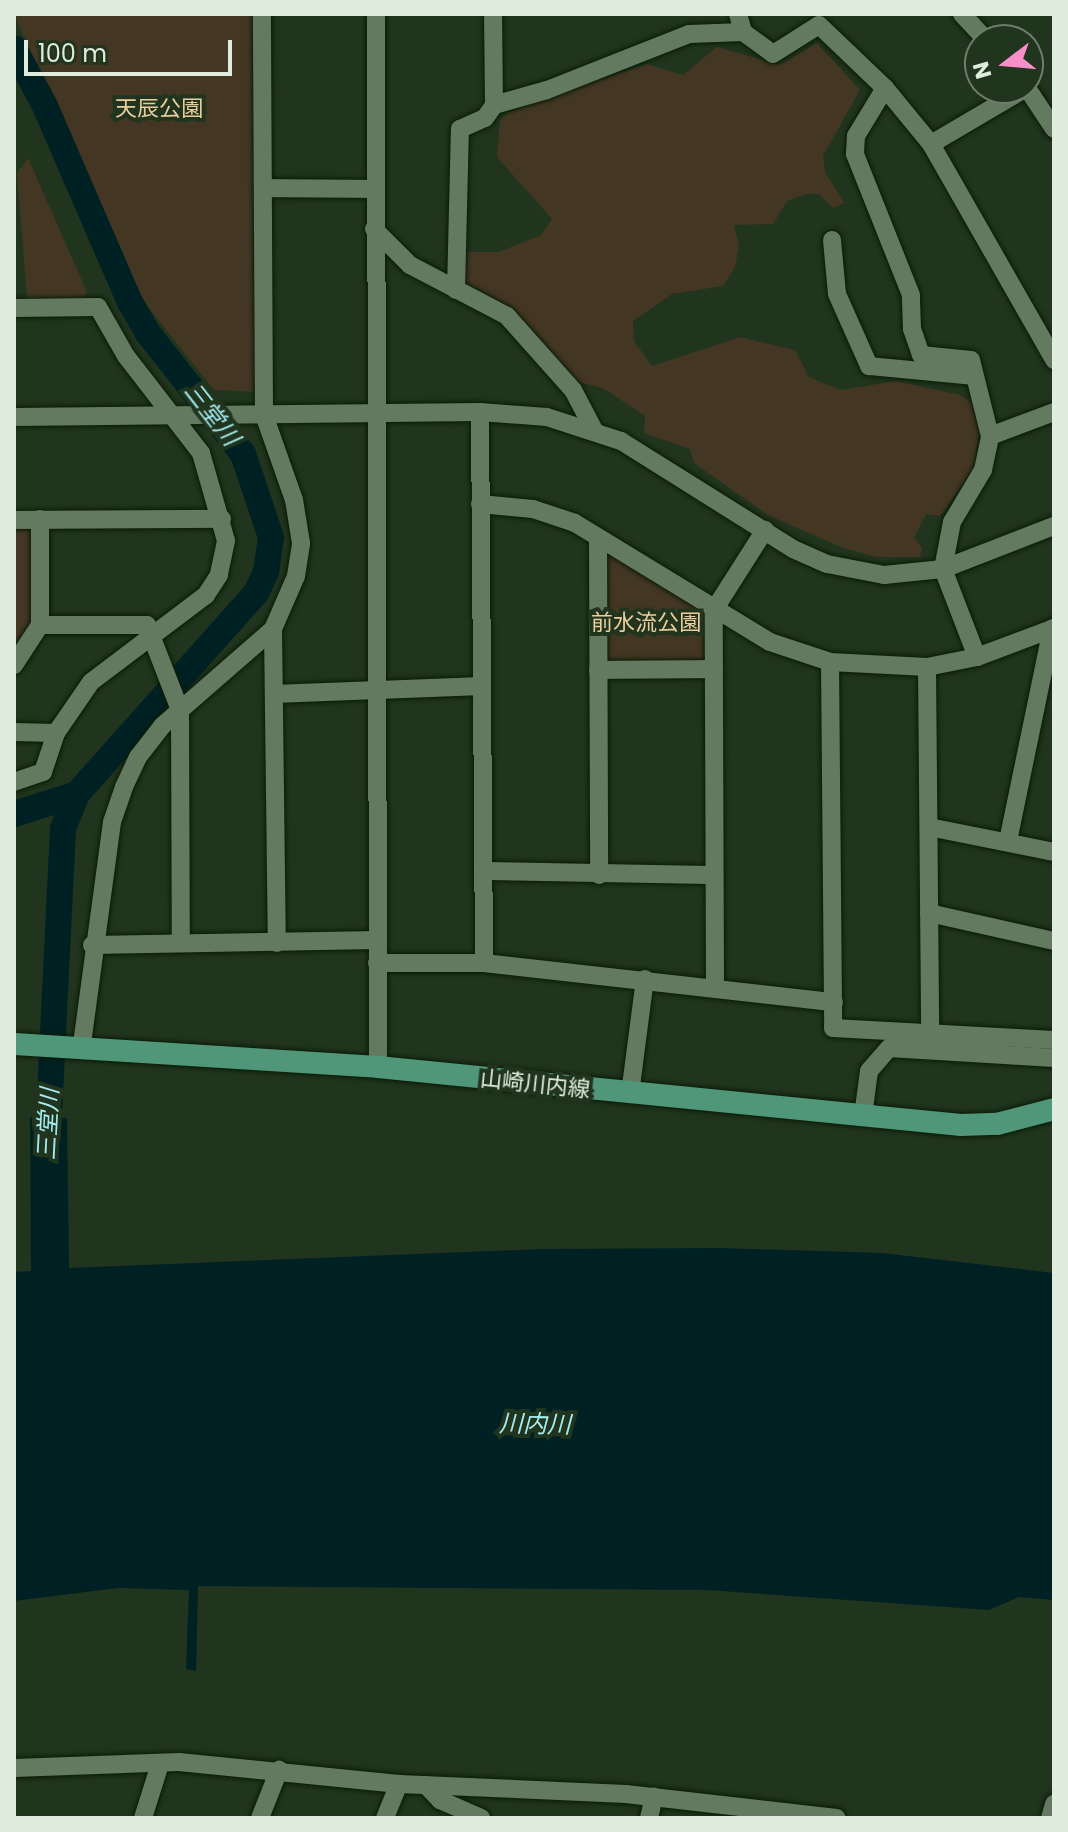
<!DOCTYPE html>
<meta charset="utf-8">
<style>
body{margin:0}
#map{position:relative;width:1068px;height:1832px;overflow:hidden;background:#21341d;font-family:Poppins,"Noto Sans JP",sans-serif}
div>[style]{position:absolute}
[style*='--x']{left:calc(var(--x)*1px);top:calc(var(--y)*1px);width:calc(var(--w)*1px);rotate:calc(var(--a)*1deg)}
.green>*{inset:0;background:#433723}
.water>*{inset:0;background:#002124}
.river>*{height:26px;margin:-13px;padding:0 13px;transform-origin:13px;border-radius:13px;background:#002124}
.roads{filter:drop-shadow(0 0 2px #091b06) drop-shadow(0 0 2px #091b06)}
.minor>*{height:18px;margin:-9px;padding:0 9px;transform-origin:9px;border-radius:9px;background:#647a60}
.major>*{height:22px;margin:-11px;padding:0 11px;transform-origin:11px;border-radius:11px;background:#50977a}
span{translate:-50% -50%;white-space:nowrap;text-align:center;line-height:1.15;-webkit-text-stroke:8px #21341d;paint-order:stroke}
.park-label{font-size:22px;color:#ebcc9c}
.street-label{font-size:22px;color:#e0ecdd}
.water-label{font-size:24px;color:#a4ecf1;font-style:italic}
.frame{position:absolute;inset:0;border:16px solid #e0ecdd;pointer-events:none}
.north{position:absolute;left:964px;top:24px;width:80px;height:80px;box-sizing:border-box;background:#21341d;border:2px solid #6d7e6a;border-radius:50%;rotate:254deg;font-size:22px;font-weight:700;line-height:32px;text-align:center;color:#e0ecdd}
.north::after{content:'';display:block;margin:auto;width:28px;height:36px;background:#f98fc8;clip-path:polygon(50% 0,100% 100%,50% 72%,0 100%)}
.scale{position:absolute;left:24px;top:40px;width:208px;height:36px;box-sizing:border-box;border:4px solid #e0ecdd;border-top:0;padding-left:10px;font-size:24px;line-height:28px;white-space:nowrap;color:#e0ecdd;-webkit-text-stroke:6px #21341d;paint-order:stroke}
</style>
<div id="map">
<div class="green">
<i style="clip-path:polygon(14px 14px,254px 14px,256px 392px,214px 390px,140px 297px)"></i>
<i style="clip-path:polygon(817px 43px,860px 90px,823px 156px,825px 172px,844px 203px,833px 208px,819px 194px,806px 194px,787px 201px,773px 224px,734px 225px,739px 246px,735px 267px,723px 286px,672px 294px,633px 321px,634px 341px,652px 366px,740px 337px,795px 350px,809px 377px,840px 390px,897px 381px,960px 395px,972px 403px,979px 432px,974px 468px,940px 516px,926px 514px,914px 538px,922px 548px,920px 557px,876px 557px,841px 547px,768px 515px,694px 463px,690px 449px,644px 433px,645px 416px,603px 388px,573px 381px,513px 308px,464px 284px,465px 252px,499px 252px,541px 235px,552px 219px,497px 157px,500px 120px,509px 112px,646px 64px,683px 75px,717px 47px,780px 65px)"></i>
<i style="clip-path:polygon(28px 158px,87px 292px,81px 299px,27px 298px,17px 173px)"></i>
<i style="clip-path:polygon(14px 526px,31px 526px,35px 532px,34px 617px,14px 650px)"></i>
<i style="clip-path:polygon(611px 552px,704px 610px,708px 657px,702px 665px,608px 664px,604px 659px,603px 556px)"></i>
</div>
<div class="water">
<i style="clip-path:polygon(30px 1117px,67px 1118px,69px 1268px,543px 1249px,719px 1248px,882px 1253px,1054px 1273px,1054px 1600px,1019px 1597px,989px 1610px,707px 1590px,198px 1586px,196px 1671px,186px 1669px,189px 1590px,118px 1588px,14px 1601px,14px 1272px,31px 1271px)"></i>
</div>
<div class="river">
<i style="--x:14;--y:48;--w:66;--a:61.9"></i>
<i style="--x:45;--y:106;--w:214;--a:66.6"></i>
<i style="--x:130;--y:302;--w:34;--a:60"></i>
<i style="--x:147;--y:332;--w:155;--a:51.8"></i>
<i style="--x:243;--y:454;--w:88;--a:71.4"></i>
<i style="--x:271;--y:537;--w:35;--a:98"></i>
<i style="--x:266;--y:572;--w:23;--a:115"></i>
<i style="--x:256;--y:593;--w:269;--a:131.7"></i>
<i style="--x:77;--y:794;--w:38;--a:112"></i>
<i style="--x:63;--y:829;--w:323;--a:92.8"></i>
<i style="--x:14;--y:814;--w:66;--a:-17.6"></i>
</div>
<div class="roads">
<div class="minor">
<i style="--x:376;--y:14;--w:1053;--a:89.89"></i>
<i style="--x:738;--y:14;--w:19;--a:74"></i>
<i style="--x:743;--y:32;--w:37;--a:36"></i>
<i style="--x:773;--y:54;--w:54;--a:-32.2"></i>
<i style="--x:819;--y:25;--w:91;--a:43.7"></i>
<i style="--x:962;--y:14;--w:35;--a:47"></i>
<i style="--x:1027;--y:88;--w:49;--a:56.6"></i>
<i style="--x:494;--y:105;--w:55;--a:-15.8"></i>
<i style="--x:547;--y:90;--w:153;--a:-21.5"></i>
<i style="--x:689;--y:34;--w:54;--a:-2.1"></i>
<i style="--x:931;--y:144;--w:110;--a:-30.5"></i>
<i style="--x:263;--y:188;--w:110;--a:0.5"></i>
<i style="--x:374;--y:229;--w:51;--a:45"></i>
<i style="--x:410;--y:265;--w:110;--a:27.7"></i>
<i style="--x:507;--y:316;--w:99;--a:48.3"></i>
<i style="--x:573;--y:390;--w:45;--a:62.3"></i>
<i style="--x:832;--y:240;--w:54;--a:84.7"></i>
<i style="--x:837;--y:294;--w:79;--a:66"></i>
<i style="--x:869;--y:366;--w:105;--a:5.4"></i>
<i style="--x:456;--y:290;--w:161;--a:-88.6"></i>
<i style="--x:460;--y:129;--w:27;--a:-24"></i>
<i style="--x:485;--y:118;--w:16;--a:-55"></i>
<i style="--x:494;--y:105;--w:91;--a:-90.6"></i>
<i style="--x:14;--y:308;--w:84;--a:-0.7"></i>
<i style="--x:98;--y:307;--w:56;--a:60.3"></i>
<i style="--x:126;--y:356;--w:123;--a:52.3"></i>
<i style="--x:201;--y:453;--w:91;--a:74.1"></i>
<i style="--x:226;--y:541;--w:35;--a:102"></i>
<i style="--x:219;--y:575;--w:24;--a:123"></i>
<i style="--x:206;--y:595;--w:144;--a:142.9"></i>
<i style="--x:91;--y:682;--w:62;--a:124.5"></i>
<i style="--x:56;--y:733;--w:41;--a:108.4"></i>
<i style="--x:43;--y:772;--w:31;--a:161"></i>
<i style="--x:480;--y:412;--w:551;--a:89.58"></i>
<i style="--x:14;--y:417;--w:466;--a:-0.6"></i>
<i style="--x:480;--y:412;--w:67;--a:4.3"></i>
<i style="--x:547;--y:417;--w:78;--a:18"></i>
<i style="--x:621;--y:441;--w:203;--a:32.1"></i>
<i style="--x:793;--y:549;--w:37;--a:24"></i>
<i style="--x:827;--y:564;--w:58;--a:10.9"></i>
<i style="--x:884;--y:575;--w:59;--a:-5.8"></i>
<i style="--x:943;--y:569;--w:119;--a:-21.2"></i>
<i style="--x:990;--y:436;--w:68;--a:-20.6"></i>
<i style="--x:480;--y:504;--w:53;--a:5.4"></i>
<i style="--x:533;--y:509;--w:44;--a:18.4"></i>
<i style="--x:575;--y:523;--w:228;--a:31.4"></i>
<i style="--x:770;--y:642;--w:63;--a:18.4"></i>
<i style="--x:830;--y:662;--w:97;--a:3"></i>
<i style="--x:927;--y:667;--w:51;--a:-11.3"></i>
<i style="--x:977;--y:657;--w:82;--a:-20.6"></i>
<i style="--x:14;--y:520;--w:208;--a:-0.3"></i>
<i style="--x:598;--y:538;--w:337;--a:89.8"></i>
<i style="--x:40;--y:625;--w:107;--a:0"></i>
<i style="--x:147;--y:625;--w:91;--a:68.8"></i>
<i style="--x:180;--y:710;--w:233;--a:89.8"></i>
<i style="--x:273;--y:629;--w:314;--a:89.3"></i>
<i style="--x:977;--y:657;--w:94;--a:-111.1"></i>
<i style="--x:943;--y:569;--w:48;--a:-79.2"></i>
<i style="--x:952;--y:522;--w:61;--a:-59.2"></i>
<i style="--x:983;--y:470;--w:35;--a:-78"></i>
<i style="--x:990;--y:436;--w:78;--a:-104"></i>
<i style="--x:971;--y:360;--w:50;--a:-174.3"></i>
<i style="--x:921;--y:355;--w:28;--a:-109"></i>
<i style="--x:912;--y:329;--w:34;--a:-92"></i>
<i style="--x:911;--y:295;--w:152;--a:-111.7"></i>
<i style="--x:855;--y:154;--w:18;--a:-87"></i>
<i style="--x:856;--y:136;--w:56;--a:-58.9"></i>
<i style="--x:885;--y:88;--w:72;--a:50.6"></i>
<i style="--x:931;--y:144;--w:249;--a:60.3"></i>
<i style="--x:830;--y:662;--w:366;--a:89.5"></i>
<i style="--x:833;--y:1028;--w:221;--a:3.1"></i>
<i style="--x:14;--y:665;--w:48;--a:-57"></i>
<i style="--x:40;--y:625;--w:106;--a:-90"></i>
<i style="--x:927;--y:667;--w:364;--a:89.5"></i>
<i style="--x:598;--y:670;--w:116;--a:-0.5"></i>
<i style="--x:276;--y:694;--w:204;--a:-2.2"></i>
<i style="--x:14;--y:732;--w:42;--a:1.4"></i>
<i style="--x:929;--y:827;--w:127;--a:11.3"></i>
<i style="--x:1008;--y:841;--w:217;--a:-78.3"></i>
<i style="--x:483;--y:871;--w:231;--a:1"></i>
<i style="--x:929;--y:913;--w:128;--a:12.6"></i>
<i style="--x:92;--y:945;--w:285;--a:-1"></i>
<i style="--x:377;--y:963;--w:107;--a:0"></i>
<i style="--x:484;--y:963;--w:352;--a:6.4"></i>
<i style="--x:715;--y:987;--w:377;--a:-90.2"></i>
<i style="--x:714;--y:610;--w:95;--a:-57.5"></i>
<i style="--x:82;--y:1044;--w:224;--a:-82.3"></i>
<i style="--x:112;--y:822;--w:37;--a:-71"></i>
<i style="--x:124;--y:787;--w:33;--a:-65"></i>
<i style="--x:138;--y:757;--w:39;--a:-52"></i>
<i style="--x:162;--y:726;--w:147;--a:-41.1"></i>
<i style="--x:273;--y:629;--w:58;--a:-66.5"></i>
<i style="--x:296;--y:576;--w:33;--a:-81"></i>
<i style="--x:301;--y:543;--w:44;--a:-99.2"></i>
<i style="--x:294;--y:500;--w:90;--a:-109.4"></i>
<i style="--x:264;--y:415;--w:401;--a:-90.3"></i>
<i style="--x:630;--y:1094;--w:116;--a:-82.6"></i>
<i style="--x:863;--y:1116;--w:45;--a:-82.4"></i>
<i style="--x:869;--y:1071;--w:30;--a:-49"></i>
<i style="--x:889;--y:1048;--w:165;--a:3.5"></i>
<i style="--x:14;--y:1768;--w:165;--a:-2.1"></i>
<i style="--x:179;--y:1762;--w:221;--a:5.7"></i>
<i style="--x:399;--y:1784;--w:227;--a:2.5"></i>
<i style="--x:626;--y:1794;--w:212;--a:6.5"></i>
<i style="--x:426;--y:1785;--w:21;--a:47"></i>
<i style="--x:440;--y:1800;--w:45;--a:23.7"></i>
<i style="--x:143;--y:1818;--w:57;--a:-72.5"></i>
<i style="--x:260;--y:1818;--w:52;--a:-68.4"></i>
<i style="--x:385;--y:1818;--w:37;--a:-68"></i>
<i style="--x:649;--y:1818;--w:22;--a:-77"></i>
<i style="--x:1050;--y:1818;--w:15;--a:-74"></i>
</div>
<div class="major">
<i style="--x:14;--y:1044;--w:365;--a:3.6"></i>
<i style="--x:378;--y:1067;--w:586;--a:5.68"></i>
<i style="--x:961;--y:1125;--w:36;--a:-2"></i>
<i style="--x:997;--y:1124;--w:59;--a:-14.7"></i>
</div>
</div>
<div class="park-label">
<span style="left:159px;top:109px">天辰公園</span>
<span style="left:646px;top:623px">前水流公園</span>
</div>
<div class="street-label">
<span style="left:535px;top:1084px;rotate:6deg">山崎川内線</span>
</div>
<div class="water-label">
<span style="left:212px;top:414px;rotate:52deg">三堂川</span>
<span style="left:48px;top:1124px;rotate:-87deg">三堂川</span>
<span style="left:535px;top:1424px;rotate:1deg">川内川</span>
</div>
<div class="frame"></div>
<div class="north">N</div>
<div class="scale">100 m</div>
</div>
